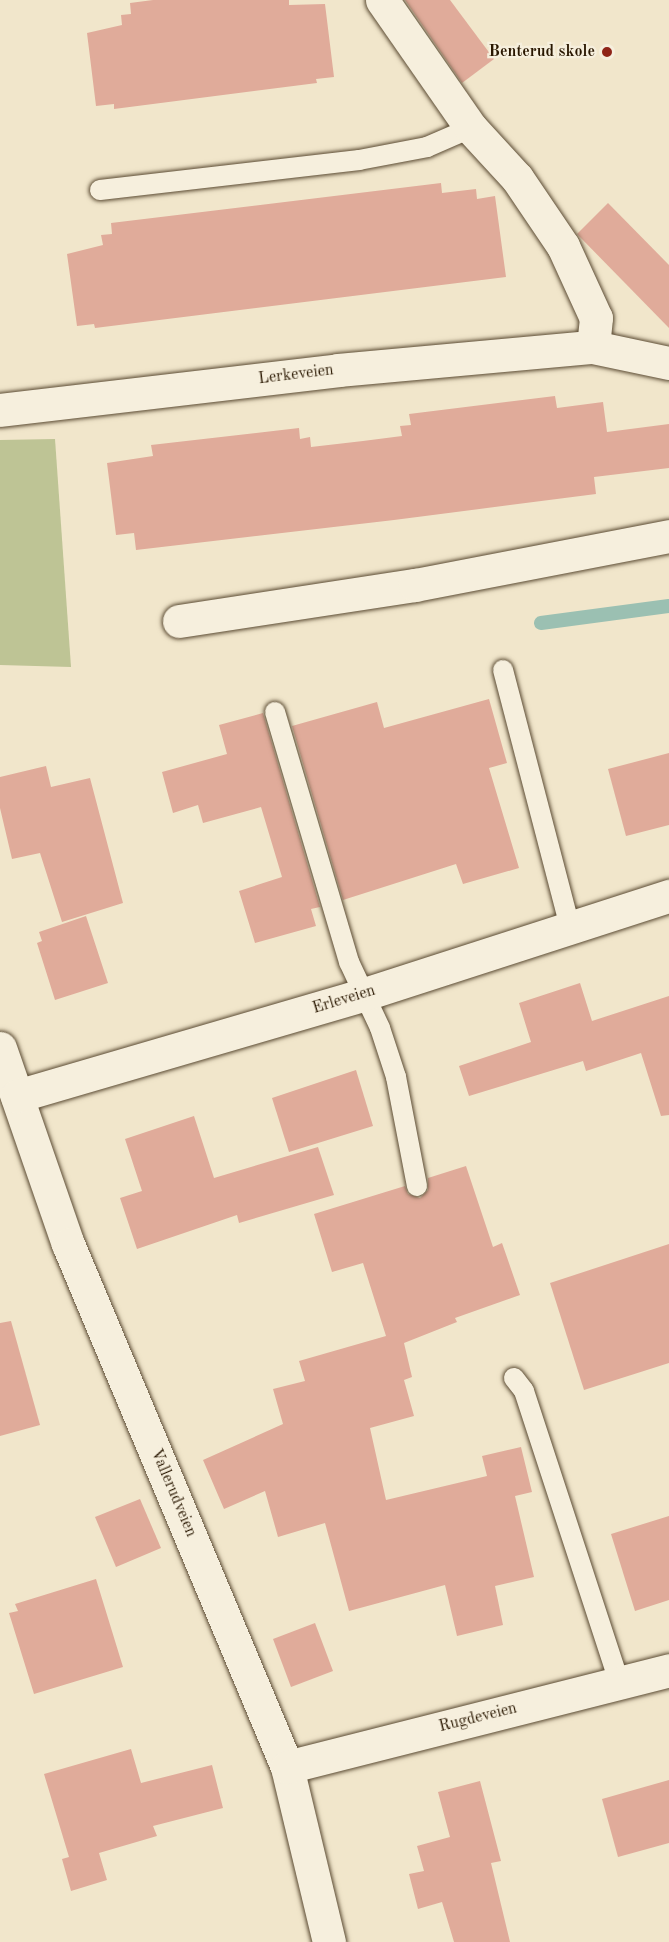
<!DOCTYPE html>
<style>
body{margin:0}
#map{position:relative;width:669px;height:1942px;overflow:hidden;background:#f1e6cb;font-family:"Old Standard TT",serif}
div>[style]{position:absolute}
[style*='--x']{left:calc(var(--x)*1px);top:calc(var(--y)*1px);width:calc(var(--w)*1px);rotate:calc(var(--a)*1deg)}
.green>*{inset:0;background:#bec495}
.stream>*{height:14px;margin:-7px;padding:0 7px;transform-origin:7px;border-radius:7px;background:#9bc0b2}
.building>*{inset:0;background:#e0ab9a}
.roads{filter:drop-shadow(0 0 2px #5b4b33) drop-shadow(0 0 2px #5b4b33)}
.service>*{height:20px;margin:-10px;padding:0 10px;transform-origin:10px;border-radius:10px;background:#f6efdd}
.minor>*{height:33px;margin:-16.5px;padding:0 16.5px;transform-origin:16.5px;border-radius:16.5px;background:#f6efdd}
.dots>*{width:16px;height:16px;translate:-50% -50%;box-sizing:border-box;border:3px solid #f6efdd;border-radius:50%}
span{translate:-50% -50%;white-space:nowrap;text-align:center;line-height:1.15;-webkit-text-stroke:4.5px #f6efdd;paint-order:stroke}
.poi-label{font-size:16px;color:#291700;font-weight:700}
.right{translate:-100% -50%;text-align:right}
.street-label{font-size:16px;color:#291700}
</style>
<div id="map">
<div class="green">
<i style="clip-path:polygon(55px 439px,71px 667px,0 665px,0 440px)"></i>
</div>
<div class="stream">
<i style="--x:541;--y:623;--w:129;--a:-7.6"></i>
</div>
<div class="building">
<i style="clip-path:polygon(153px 0,289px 0,289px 5px,325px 4px,334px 77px,316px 79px,317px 83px,114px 109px,114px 104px,96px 106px,87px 33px,122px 25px,121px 15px,131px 14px,130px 3px)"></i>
<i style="clip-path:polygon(405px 0,450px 0,494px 59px,462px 83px)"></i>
<i style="clip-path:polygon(441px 183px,442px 193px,476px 189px,477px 199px,495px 196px,506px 277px,95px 328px,94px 324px,77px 326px,67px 254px,103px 245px,101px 235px,112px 234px,111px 223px)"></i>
<i style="clip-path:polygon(608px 203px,669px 265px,669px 328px,577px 234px)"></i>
<i style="clip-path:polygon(555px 396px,557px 408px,603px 402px,607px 432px,669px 424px,669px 468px,594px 477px,596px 494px,394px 520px,136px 550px,134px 533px,116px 535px,107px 463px,153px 456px,151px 445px,299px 428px,300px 439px,310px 437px,311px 447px,363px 441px,402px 436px,400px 426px,411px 425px,409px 414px)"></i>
<i style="clip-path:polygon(489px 699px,507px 763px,489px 768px,519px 868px,463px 884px,456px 864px,343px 900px,292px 726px,377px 702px,384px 728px)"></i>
<i style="clip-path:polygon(263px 713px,320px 907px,311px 909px,316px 926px,255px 943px,239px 891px,282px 877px,261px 807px,203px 823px,198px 805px,173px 813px,162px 772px,227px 754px,219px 725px)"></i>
<i style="clip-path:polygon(669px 753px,669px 825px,626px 836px,608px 769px)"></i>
<i style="clip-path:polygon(46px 766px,51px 787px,90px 778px,123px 903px,62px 922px,40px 853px,12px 859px,0 808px,0 777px)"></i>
<i style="clip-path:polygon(86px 916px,108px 983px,55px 1000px,37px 943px,42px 941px,39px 932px)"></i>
<i style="clip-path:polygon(580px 983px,592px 1021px,669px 996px,669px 1115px,661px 1116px,641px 1053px,586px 1071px,583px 1061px,469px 1096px,459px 1066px,531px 1042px,519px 1003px)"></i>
<i style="clip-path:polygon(356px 1070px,373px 1126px,289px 1152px,272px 1098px)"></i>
<i style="clip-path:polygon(194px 1116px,214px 1178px,318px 1147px,334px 1195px,239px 1223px,237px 1215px,137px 1249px,120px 1198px,142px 1191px,125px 1139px)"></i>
<i style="clip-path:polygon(466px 1166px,493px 1247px,502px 1243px,520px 1295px,455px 1318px,457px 1322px,404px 1343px,412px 1377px,404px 1380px,414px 1416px,370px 1428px,386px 1500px,487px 1476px,482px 1456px,521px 1447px,532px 1492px,515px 1496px,534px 1577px,495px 1586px,503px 1625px,457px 1636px,445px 1585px,349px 1611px,325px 1523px,278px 1537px,265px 1491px,224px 1509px,203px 1460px,283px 1424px,273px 1389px,305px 1381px,299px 1361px,386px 1336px,363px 1263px,332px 1272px,314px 1214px,405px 1186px,408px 1194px,420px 1198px,428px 1190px,428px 1178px)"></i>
<i style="clip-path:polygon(669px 1244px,669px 1363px,584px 1390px,550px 1283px)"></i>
<i style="clip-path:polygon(11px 1321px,40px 1425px,0 1436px,0 1323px)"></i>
<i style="clip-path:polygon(140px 1499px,161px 1548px,116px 1567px,95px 1517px)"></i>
<i style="clip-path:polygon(669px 1516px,669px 1600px,635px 1611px,611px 1534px)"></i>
<i style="clip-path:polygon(96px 1579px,123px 1667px,34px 1694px,9px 1613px,18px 1611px,15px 1604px)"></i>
<i style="clip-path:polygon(315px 1623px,333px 1671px,291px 1687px,273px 1639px)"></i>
<i style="clip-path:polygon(131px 1749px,141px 1783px,212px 1765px,223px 1808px,153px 1826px,157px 1836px,99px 1853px,107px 1880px,71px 1891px,62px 1859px,69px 1857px,44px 1774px)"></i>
<i style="clip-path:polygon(669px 1780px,669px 1843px,618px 1857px,602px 1799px)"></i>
<i style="clip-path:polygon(480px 1781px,501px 1861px,491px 1863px,510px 1942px,454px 1942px,442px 1902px,418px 1909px,409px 1874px,424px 1871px,417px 1846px,450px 1837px,438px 1792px)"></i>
</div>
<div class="roads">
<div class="service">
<i style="--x:100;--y:190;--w:261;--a:-6.6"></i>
<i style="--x:359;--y:160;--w:69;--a:-10.8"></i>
<i style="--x:427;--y:147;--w:48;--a:-23.4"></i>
<i style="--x:503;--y:670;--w:267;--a:75.4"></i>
<i style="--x:275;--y:712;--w:261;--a:73.5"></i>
<i style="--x:349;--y:962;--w:73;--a:64.8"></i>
<i style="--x:380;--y:1028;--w:52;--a:71.9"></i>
<i style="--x:396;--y:1077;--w:111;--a:79.1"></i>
<i style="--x:514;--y:1378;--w:16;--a:52"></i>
<i style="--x:524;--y:1391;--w:306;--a:71.9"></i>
</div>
<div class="minor">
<i style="--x:382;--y:0;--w:156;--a:55.2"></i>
<i style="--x:471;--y:128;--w:68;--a:47.4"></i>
<i style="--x:517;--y:178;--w:82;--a:55.9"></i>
<i style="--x:563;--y:246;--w:79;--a:65.4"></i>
<i style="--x:596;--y:318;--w:29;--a:96"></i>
<i style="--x:0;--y:410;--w:340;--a:-6.7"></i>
<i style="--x:338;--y:370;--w:256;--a:-5.2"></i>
<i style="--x:593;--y:347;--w:78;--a:11.9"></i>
<i style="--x:179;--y:621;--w:239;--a:-8.7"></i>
<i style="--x:415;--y:585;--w:259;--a:-10.9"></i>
<i style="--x:0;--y:1048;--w:207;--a:70.9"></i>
<i style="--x:68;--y:1244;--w:567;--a:67.28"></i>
<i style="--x:287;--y:1767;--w:180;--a:76.5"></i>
<i style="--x:17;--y:1096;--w:359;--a:-16.3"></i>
<i style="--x:362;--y:995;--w:323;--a:-17.9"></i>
<i style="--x:287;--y:1767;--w:394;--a:-14.2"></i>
</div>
</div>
<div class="dots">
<i style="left:607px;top:52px;background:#8f2418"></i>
</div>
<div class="poi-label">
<span class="right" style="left:595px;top:52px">Benterud skole</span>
</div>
<div class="street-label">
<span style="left:296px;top:375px;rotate:-7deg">Lerkeveien</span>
<span style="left:344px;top:1000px;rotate:-17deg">Erleveien</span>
<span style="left:173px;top:1493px;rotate:67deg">Vallerudveien</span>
<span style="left:478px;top:1718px;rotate:-14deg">Rugdeveien</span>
</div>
</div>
